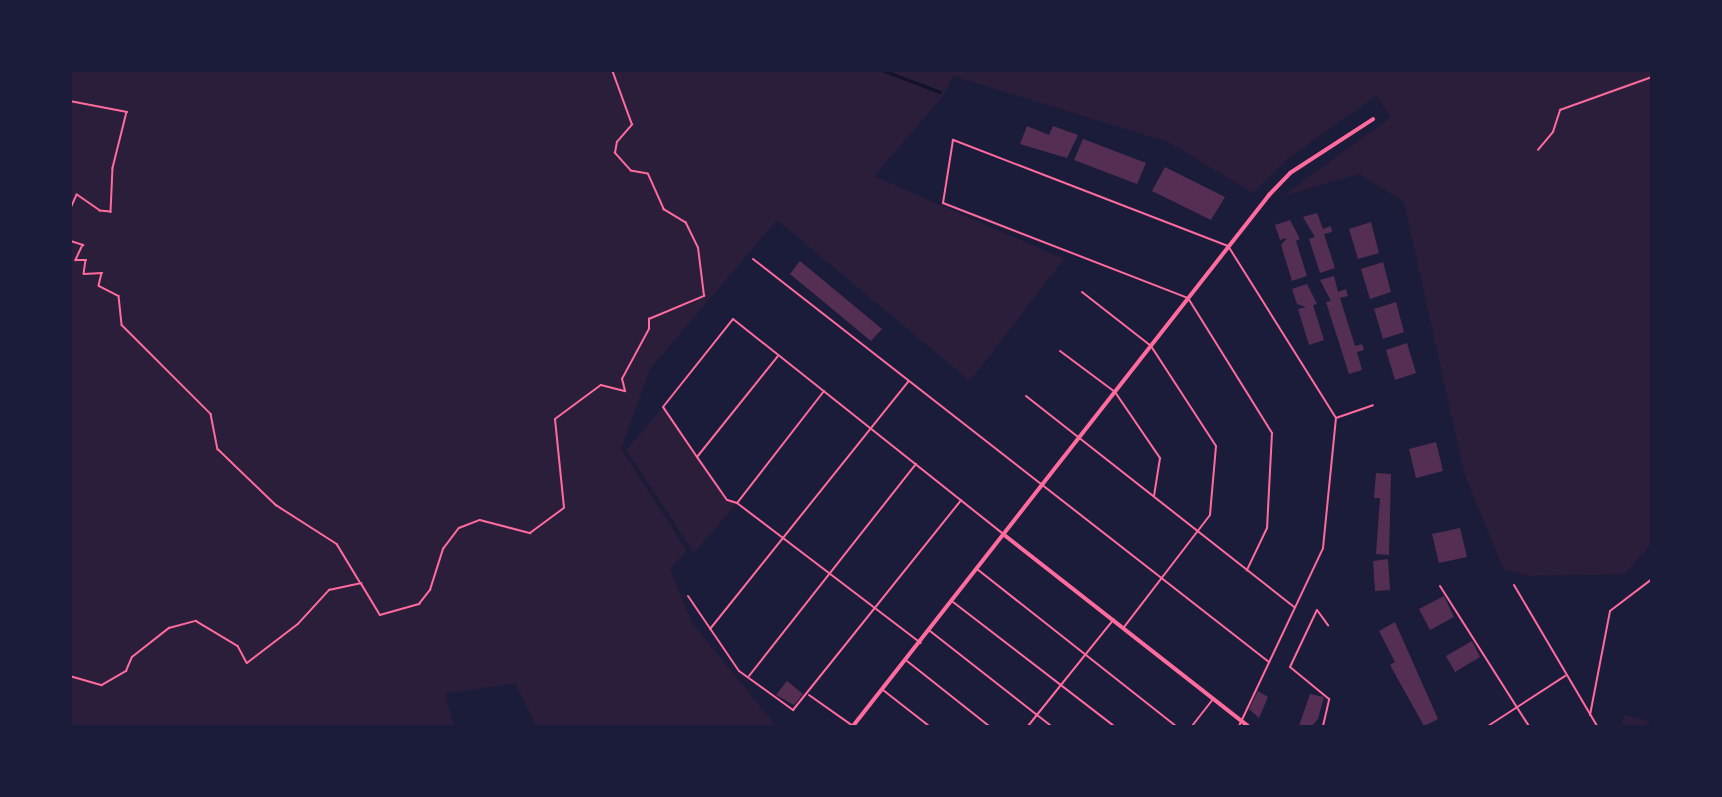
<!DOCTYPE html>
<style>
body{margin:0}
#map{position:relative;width:1722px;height:797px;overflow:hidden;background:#1b1b3a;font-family:"DM Sans",sans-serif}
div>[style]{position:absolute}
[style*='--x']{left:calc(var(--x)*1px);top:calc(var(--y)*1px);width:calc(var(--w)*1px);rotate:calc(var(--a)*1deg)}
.green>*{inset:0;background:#2a1e3b}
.stream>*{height:3px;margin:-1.5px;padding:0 1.5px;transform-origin:1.5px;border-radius:1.5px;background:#12122b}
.building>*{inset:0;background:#542f53}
.path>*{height:1.5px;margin:-0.75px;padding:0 0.75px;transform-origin:0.75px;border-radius:0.75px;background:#ff6b9d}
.service>*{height:2px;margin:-1px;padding:0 1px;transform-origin:1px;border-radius:1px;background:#ff6b9d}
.minor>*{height:4px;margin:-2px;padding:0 2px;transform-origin:2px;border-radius:2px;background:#ff6b9d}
span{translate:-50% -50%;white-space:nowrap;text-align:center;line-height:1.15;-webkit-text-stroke:4.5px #1b1b3a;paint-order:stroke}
.frame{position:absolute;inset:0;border:72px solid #1b1b3a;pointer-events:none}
</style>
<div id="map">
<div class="green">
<i style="clip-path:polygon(70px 71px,1651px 71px,1651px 544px,1625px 574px,1529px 576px,1504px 570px,1465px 476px,1404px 202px,1359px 174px,1283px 196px,1391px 117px,1376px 96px,1287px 159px,1253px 193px,1168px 142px,953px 76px,944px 95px,874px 176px,1064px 259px,970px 381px,777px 220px,650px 369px,621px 449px,687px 551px,670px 569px,692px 623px,776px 726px,536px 726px,515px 683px,445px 694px,454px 726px,71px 726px)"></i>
<i style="clip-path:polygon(663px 407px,727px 500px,737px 503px,694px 553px,626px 450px)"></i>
<i style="clip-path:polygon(1624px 715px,1649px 721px,1648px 726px,1621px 726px)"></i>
</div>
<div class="stream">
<i style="--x:882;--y:70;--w:62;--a:20.8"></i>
</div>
<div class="building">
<i style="clip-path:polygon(1027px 126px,1049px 135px,1053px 126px,1078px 135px,1067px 158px,1020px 144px)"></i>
<i style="clip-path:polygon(1083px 139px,1146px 163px,1137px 184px,1074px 160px)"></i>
<i style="clip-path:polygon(1165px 167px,1225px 197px,1211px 220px,1152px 191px)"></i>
<i style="clip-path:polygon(1317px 213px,1323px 229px,1331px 226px,1332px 232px,1324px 234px,1335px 268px,1320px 273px,1309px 239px,1315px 237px,1303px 217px)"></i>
<i style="clip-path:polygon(1290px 220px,1300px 239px,1296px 241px,1307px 276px,1292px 281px,1281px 245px,1287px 238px,1280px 240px,1275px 225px)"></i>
<i style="clip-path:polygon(1371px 222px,1379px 253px,1358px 259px,1349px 229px)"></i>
<i style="clip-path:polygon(800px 261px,882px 329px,871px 341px,790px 274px)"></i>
<i style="clip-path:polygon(1383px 262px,1391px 292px,1370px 299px,1361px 269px)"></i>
<i style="clip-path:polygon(1334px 276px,1338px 292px,1346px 289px,1348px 296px,1340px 298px,1355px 346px,1362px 344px,1364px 350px,1357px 352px,1362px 370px,1349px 374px,1326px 302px,1331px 301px,1320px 280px)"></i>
<i style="clip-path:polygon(1307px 284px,1317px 304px,1313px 305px,1324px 340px,1309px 345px,1298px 309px,1306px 307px,1297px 304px,1292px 289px)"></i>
<i style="clip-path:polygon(1396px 302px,1404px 332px,1383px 339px,1374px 309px)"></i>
<i style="clip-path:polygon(1407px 343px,1416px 373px,1395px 380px,1386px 350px)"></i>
<i style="clip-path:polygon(1436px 442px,1443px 471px,1416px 478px,1409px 449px)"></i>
<i style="clip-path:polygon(1376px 473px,1391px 474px,1389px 555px,1376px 554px,1380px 498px,1374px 498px)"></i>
<i style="clip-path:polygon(1460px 528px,1467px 557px,1439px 563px,1432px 534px)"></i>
<i style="clip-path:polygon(1388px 559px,1390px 590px,1375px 591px,1373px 561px)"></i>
<i style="clip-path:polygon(1444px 596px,1454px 617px,1430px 630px,1419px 609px)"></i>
<i style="clip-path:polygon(1395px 622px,1438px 719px,1424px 726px,1390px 665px,1395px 662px,1379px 631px)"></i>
<i style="clip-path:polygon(1472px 641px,1480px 657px,1455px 672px,1446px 656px)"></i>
<i style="clip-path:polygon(787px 681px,803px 694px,794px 705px,776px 695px)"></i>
<i style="clip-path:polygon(1258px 691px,1268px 697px,1259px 718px,1249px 709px)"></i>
<i style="clip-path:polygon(1310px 694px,1324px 697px,1318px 719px,1312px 726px,1299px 726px)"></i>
</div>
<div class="path">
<i style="--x:70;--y:101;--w:58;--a:10.9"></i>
<i style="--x:127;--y:112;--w:58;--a:104"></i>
<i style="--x:113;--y:168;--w:44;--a:92.6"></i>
<i style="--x:111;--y:212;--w:11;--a:-175"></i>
<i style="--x:100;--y:211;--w:28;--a:-145"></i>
<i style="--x:77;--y:195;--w:17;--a:114"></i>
<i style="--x:1538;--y:150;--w:23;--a:-50"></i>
<i style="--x:1553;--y:132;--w:23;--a:-72"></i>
<i style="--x:1560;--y:110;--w:98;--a:-19.7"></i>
<i style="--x:70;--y:221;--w:20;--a:87"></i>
<i style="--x:71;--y:241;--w:13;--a:18"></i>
<i style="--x:83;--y:245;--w:17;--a:115"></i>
<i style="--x:76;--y:260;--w:10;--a:0"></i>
<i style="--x:86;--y:260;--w:14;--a:98"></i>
<i style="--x:84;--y:274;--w:18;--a:-3"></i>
<i style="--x:102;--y:273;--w:13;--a:103"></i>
<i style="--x:99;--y:286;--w:22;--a:27"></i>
<i style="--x:119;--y:296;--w:29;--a:84"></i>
<i style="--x:122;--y:325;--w:126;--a:45"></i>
<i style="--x:211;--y:414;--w:36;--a:79"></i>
<i style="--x:218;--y:449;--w:81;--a:44"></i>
<i style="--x:276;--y:505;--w:72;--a:32.6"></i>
<i style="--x:337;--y:544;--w:44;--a:58.8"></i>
<i style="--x:70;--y:676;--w:33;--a:16"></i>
<i style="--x:102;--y:685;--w:28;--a:-30"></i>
<i style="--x:126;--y:671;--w:15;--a:-67"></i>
<i style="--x:132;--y:657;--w:47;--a:-38.1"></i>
<i style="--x:169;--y:628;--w:28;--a:-15"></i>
<i style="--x:196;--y:621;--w:49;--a:30.8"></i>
<i style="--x:238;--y:646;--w:19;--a:62"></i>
<i style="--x:247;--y:663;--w:64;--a:-37.4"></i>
<i style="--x:298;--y:624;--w:46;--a:-47.6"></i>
<i style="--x:329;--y:590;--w:33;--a:-12"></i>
<i style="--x:361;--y:583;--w:37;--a:59"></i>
<i style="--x:380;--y:615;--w:41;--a:-15.8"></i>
<i style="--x:419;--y:604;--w:18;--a:-52"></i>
<i style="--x:430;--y:590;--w:43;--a:-72.4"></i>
<i style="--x:443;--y:549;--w:26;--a:-53"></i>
<i style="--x:459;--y:528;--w:22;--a:-21"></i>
<i style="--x:480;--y:520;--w:52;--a:14.6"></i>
<i style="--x:530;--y:533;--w:42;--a:-36.3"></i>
<i style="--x:564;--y:508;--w:89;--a:-95.8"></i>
<i style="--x:555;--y:419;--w:57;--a:-36.5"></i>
<i style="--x:601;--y:385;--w:25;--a:14"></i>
<i style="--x:625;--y:391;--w:12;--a:-104"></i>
<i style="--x:622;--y:379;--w:57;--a:-61.6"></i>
<i style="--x:649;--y:329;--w:10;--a:-90"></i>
<i style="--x:649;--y:319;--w:60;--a:-22.7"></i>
<i style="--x:704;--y:296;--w:48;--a:-97.1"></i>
<i style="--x:698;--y:248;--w:28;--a:-116"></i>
<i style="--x:686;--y:223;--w:26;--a:-149"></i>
<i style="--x:664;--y:210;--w:39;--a:-114"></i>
<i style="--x:648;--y:174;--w:17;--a:-170"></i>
<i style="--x:631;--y:171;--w:24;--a:-132"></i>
<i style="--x:615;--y:153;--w:11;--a:-80"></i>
<i style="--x:617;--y:142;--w:23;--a:-49"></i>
<i style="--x:632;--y:125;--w:59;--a:-110"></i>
</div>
<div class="service">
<i style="--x:753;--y:259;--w:655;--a:37.99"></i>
<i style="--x:1082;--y:292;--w:88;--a:38"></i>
<i style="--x:1151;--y:346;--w:119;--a:57"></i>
<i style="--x:1216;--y:446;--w:69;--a:95"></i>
<i style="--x:1210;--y:515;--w:141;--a:127.5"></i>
<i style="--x:1060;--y:351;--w:69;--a:36.7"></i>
<i style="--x:1115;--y:392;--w:80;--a:55.7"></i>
<i style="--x:1160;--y:458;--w:38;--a:99"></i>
<i style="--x:824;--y:391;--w:142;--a:127.8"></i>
<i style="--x:737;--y:503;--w:231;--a:37.3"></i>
<i style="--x:1026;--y:396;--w:342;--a:38.2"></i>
<i style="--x:1336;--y:418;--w:39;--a:-19"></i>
<i style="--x:697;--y:457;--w:60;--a:-124.2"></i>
<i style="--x:663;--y:407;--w:112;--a:-51.5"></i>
<i style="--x:733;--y:319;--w:344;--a:38.5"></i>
<i style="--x:737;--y:503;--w:10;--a:-163"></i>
<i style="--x:727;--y:500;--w:52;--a:-124.9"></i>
<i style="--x:697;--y:457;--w:129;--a:-51.3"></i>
<i style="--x:977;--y:569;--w:253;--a:38.3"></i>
<i style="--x:1514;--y:585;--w:164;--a:59.5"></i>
<i style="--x:1440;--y:586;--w:166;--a:57.6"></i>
<i style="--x:688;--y:596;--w:91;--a:55.8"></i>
<i style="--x:739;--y:671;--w:67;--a:35.8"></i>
<i style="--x:793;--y:710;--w:269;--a:-51.3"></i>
<i style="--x:953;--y:602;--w:203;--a:37.6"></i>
<i style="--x:710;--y:629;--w:318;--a:-51.3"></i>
<i style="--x:930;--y:631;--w:154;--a:38.1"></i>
<i style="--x:907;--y:661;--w:105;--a:38.4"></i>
<i style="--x:749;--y:676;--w:270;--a:-51.8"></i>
<i style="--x:883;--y:690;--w:58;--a:38"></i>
<i style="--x:809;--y:695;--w:54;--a:35.2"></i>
<i style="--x:1590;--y:715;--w:106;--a:-79.1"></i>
<i style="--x:1610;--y:611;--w:53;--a:-37.3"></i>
<i style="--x:1028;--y:726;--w:137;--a:-51.2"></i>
<i style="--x:1192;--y:726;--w:33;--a:-52"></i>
<i style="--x:1239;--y:726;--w:197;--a:-64.7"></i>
<i style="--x:1323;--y:548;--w:131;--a:-84.3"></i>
<i style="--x:1336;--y:418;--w:203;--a:-122.1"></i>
<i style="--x:1228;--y:246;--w:295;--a:-158.9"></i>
<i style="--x:953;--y:140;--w:64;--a:99"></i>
<i style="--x:943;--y:203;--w:263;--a:21.2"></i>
<i style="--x:1188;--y:298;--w:159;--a:58.1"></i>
<i style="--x:1272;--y:433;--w:95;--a:93"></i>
<i style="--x:1267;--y:528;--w:47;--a:115.5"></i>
<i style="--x:1323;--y:726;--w:28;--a:-77"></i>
<i style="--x:1329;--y:699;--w:50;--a:-140.6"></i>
<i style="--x:1290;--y:667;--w:63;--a:-64.7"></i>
<i style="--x:1317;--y:610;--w:19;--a:54"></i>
<i style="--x:1488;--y:726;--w:92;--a:-33"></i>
</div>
<div class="minor">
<i style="--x:1003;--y:534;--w:311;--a:38.1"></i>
<i style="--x:853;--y:726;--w:675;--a:-51.92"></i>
<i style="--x:1269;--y:195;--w:30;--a:-46"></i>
<i style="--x:1290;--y:173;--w:99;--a:-33"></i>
</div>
<div class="frame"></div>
</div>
